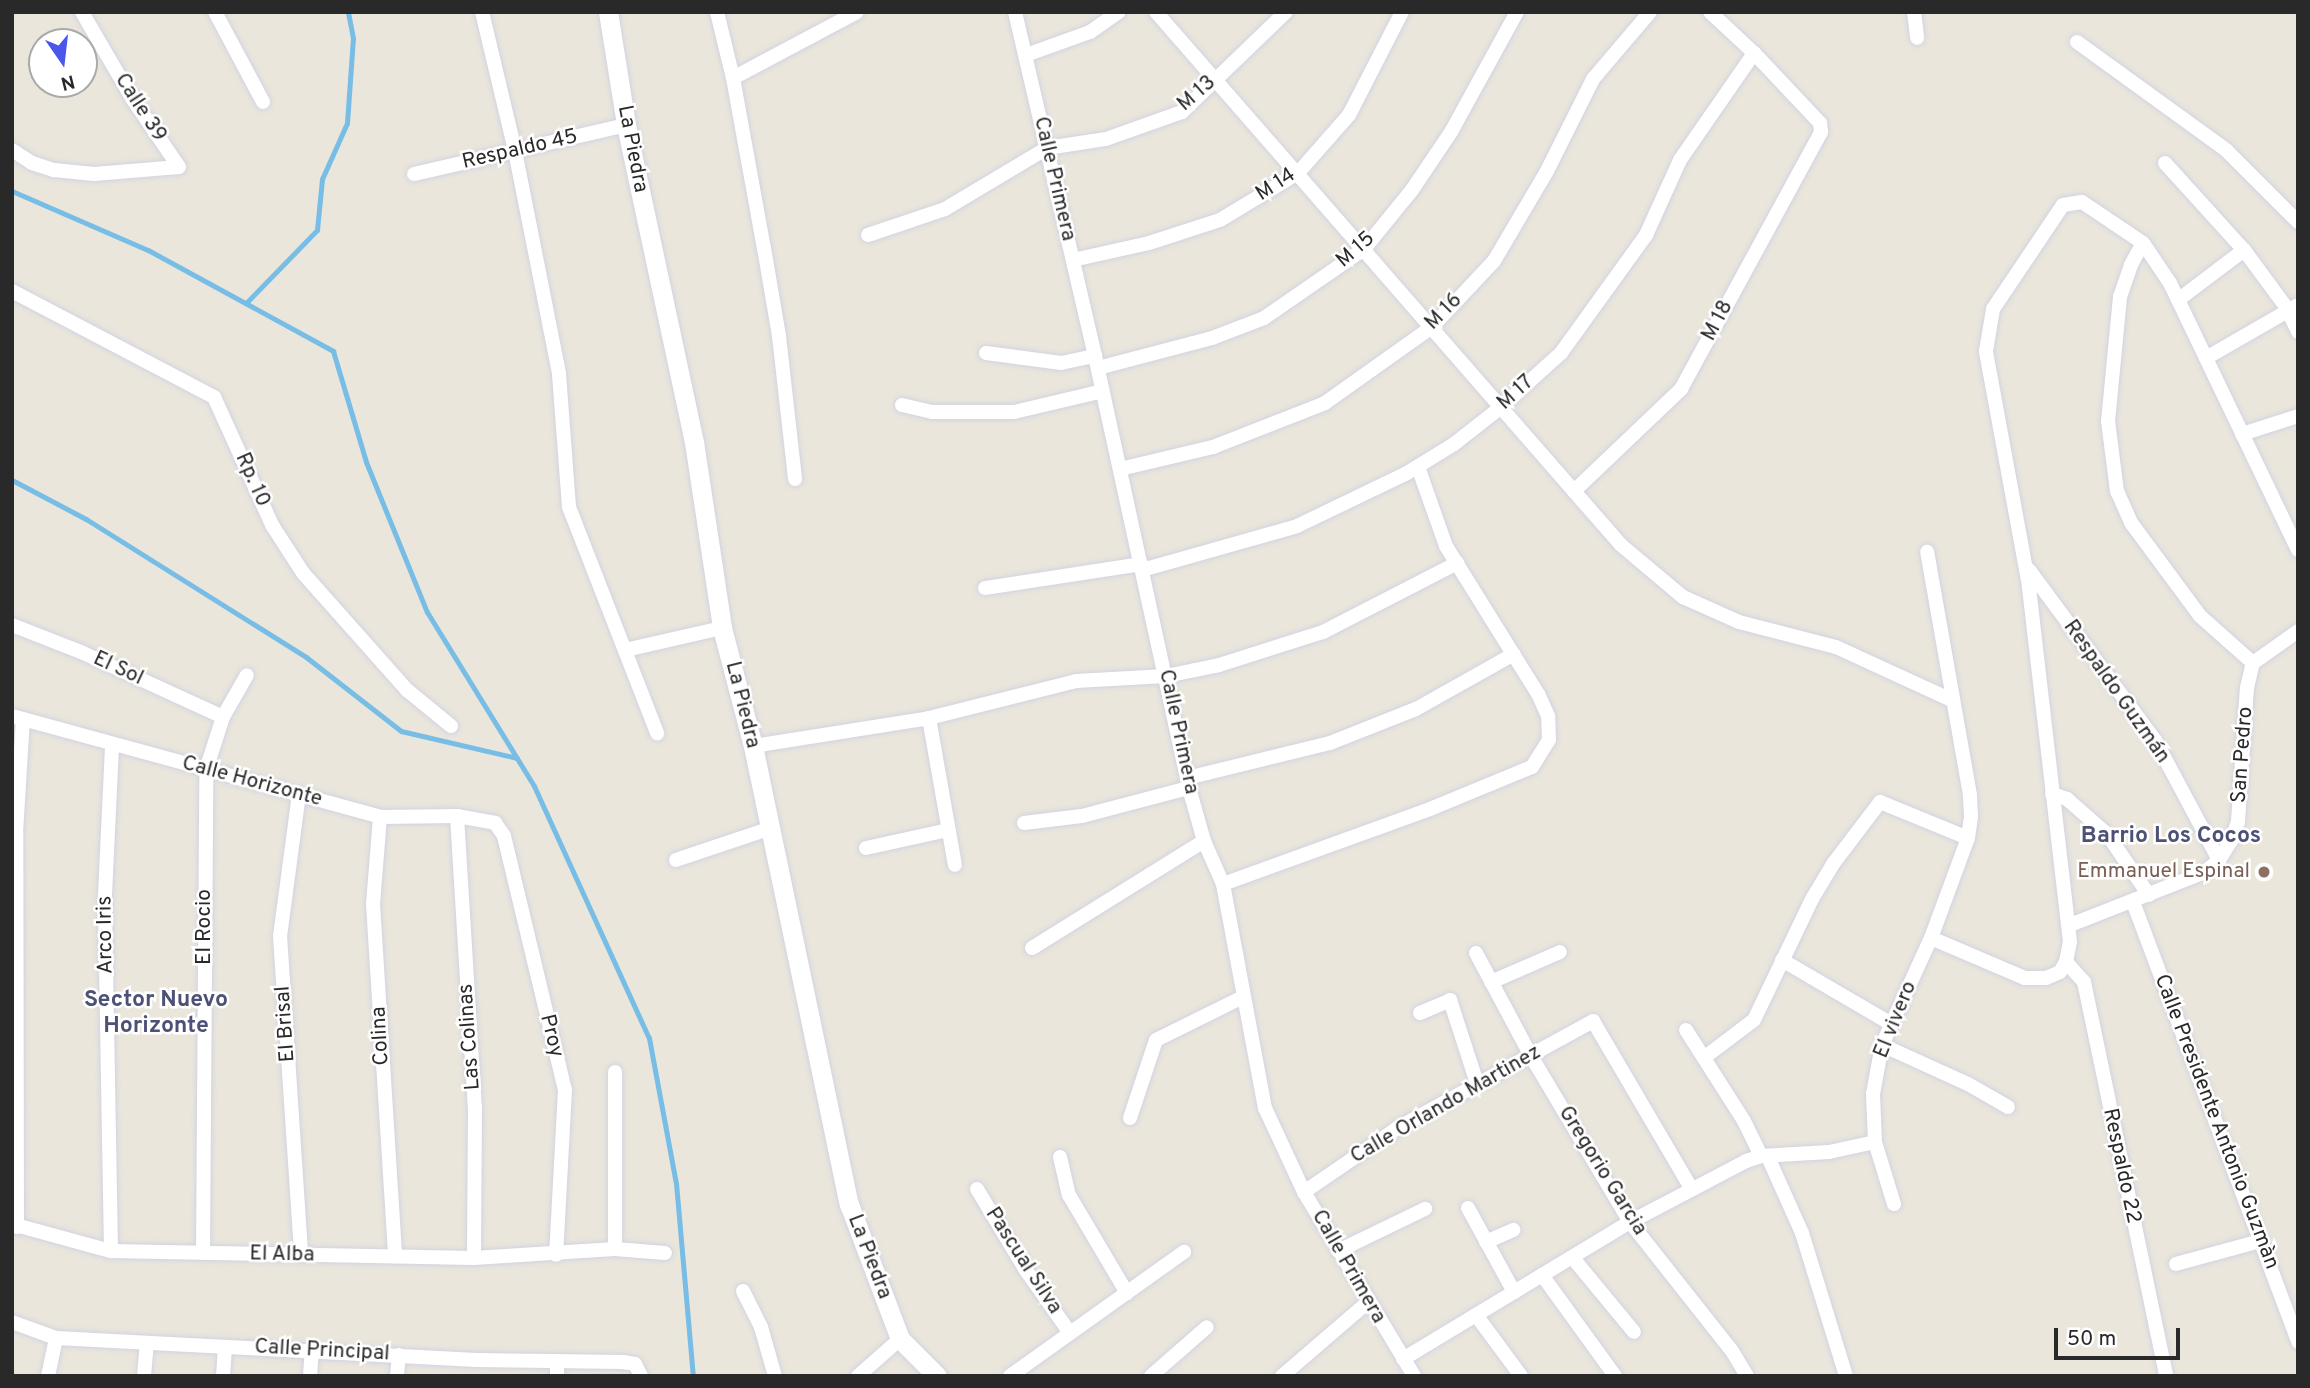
<!DOCTYPE html>
<meta charset="utf-8">
<style>
body{margin:0}
#map{position:relative;width:2310px;height:1388px;overflow:hidden;background:#eae6dc;font-family:Overpass,sans-serif}
div>[style]{position:absolute}
[style*='--x']{left:calc(var(--x)*1px);top:calc(var(--y)*1px);width:calc(var(--w)*1px);rotate:calc(var(--a)*1deg)}
.stream>*{height:5px;margin:-2.5px;padding:0 2.5px;transform-origin:2.5px;border-radius:2.5px;background:#77bde5}
.roads{filter:drop-shadow(0 0 2px #d2d3e1) drop-shadow(0 0 2px #d2d3e1)}
.minor>*{height:14px;margin:-7px;padding:0 7px;transform-origin:7px;border-radius:7px;background:#fff}
.tertiary>*{height:19px;margin:-9.5px;padding:0 9.5px;transform-origin:9.5px;border-radius:9.5px;background:#fff}
.dots>*{width:19px;height:19px;translate:-50% -50%;box-sizing:border-box;border:4px solid #fff;border-radius:50%}
span{translate:-50% -50%;white-space:nowrap;text-align:center;line-height:1.15;-webkit-text-stroke:5px #fff;paint-order:stroke}
.street-label{font-size:21px;color:#292929}
.education-label{font-size:21px;color:#785e54}
.right{translate:-100% -50%;text-align:right}
.neighbourhood-label{font-size:23px;color:#4d5176;font-weight:700}
.frame{position:absolute;inset:0;border:14px solid #292929;pointer-events:none}
.north{position:absolute;left:28px;top:28px;width:70px;height:70px;box-sizing:border-box;background:#fff;border:2px solid #a9a9a9;border-radius:50%;rotate:166deg;font-size:19px;font-weight:700;line-height:28px;text-align:center;color:#292929}
.north::after{content:'';display:block;margin:auto;width:24px;height:32px;background:#4957eb;clip-path:polygon(50% 0,100% 100%,50% 72%,0 100%)}
.scale{position:absolute;left:2054px;top:1328px;width:126px;height:32px;box-sizing:border-box;border:4px solid #292929;border-top:0;padding-left:9px;font-size:21px;line-height:24px;white-space:nowrap;color:#292929;-webkit-text-stroke:5px #fff;paint-order:stroke}
</style>
<div id="map">
<div class="stream">
<i style="--x:12;--y:191;--w:148;--a:23.5"></i>
<i style="--x:148;--y:250;--w:211;--a:28.6"></i>
<i style="--x:333;--y:351;--w:116;--a:73.4"></i>
<i style="--x:366;--y:462;--w:162;--a:67.9"></i>
<i style="--x:427;--y:612;--w:204;--a:58.4"></i>
<i style="--x:534;--y:786;--w:277;--a:65.5"></i>
<i style="--x:649;--y:1038;--w:147;--a:79.5"></i>
<i style="--x:676;--y:1183;--w:194;--a:85"></i>
<i style="--x:246;--y:303;--w:102;--a:-45.8"></i>
<i style="--x:317;--y:230;--w:51;--a:-84.4"></i>
<i style="--x:322;--y:179;--w:61;--a:-65.9"></i>
<i style="--x:347;--y:123;--w:85;--a:-86"></i>
<i style="--x:353;--y:38;--w:26;--a:-101"></i>
<i style="--x:12;--y:480;--w:84;--a:27.8"></i>
<i style="--x:86;--y:519;--w:260;--a:32.1"></i>
<i style="--x:306;--y:657;--w:120;--a:37.9"></i>
<i style="--x:401;--y:731;--w:119;--a:13.1"></i>
</div>
<div class="roads">
<div class="minor">
<i style="--x:215;--y:12;--w:102;--a:61.9"></i>
<i style="--x:482;--y:12;--w:143;--a:76.6"></i>
<i style="--x:515;--y:151;--w:227;--a:78.8"></i>
<i style="--x:559;--y:374;--w:133;--a:85.7"></i>
<i style="--x:569;--y:507;--w:243;--a:68.7"></i>
<i style="--x:717;--y:12;--w:68;--a:76.4"></i>
<i style="--x:733;--y:78;--w:173;--a:79.7"></i>
<i style="--x:764;--y:248;--w:89;--a:80.3"></i>
<i style="--x:779;--y:336;--w:144;--a:83.6"></i>
<i style="--x:1015;--y:12;--w:353;--a:76.9"></i>
<i style="--x:1095;--y:356;--w:442;--a:77.7"></i>
<i style="--x:1189;--y:788;--w:55;--a:74.2"></i>
<i style="--x:1204;--y:841;--w:47;--a:66.2"></i>
<i style="--x:1223;--y:884;--w:228;--a:79.4"></i>
<i style="--x:1265;--y:1108;--w:93;--a:65.1"></i>
<i style="--x:1304;--y:1192;--w:214;--a:59.1"></i>
<i style="--x:1156;--y:12;--w:707;--a:48.9"></i>
<i style="--x:1621;--y:545;--w:81;--a:40"></i>
<i style="--x:1683;--y:597;--w:61;--a:24.1"></i>
<i style="--x:1739;--y:622;--w:100;--a:14.5"></i>
<i style="--x:1836;--y:647;--w:128;--a:24.6"></i>
<i style="--x:1914;--y:12;--w:26;--a:83"></i>
<i style="--x:2077;--y:42;--w:184;--a:35.9"></i>
<i style="--x:2226;--y:150;--w:102;--a:45"></i>
<i style="--x:1026;--y:55;--w:68;--a:-19.8"></i>
<i style="--x:1090;--y:32;--w:35;--a:-35"></i>
<i style="--x:733;--y:78;--w:140;--a:-28"></i>
<i style="--x:12;--y:150;--w:24;--a:33"></i>
<i style="--x:32;--y:163;--w:23;--a:18"></i>
<i style="--x:54;--y:170;--w:40;--a:5.7"></i>
<i style="--x:94;--y:174;--w:85;--a:-4.7"></i>
<i style="--x:179;--y:167;--w:83;--a:-124.3"></i>
<i style="--x:132;--y:98;--w:99;--a:-120.2"></i>
<i style="--x:2165;--y:163;--w:118;--a:47.8"></i>
<i style="--x:2244;--y:250;--w:71;--a:53.6"></i>
<i style="--x:2286;--y:307;--w:28;--a:64"></i>
<i style="--x:414;--y:174;--w:218;--a:-13"></i>
<i style="--x:868;--y:235;--w:81;--a:-18.7"></i>
<i style="--x:945;--y:209;--w:119;--a:-30.9"></i>
<i style="--x:1047;--y:148;--w:60;--a:-8.7"></i>
<i style="--x:1106;--y:139;--w:81;--a:-19.6"></i>
<i style="--x:1182;--y:112;--w:144;--a:-43.9"></i>
<i style="--x:2143;--y:243;--w:25;--a:119"></i>
<i style="--x:2131;--y:265;--w:34;--a:109"></i>
<i style="--x:2120;--y:297;--w:125;--a:95.5"></i>
<i style="--x:2108;--y:421;--w:71;--a:82.7"></i>
<i style="--x:2117;--y:491;--w:36;--a:66"></i>
<i style="--x:2132;--y:524;--w:114;--a:53.5"></i>
<i style="--x:2200;--y:616;--w:71;--a:41.6"></i>
<i style="--x:1073;--y:260;--w:78;--a:-12.6"></i>
<i style="--x:1149;--y:243;--w:75;--a:-17.9"></i>
<i style="--x:1220;--y:220;--w:91;--a:-31.1"></i>
<i style="--x:1298;--y:173;--w:77;--a:-48.7"></i>
<i style="--x:1349;--y:115;--w:116;--a:-62.8"></i>
<i style="--x:12;--y:291;--w:228;--a:27.7"></i>
<i style="--x:214;--y:397;--w:141;--a:65.6"></i>
<i style="--x:272;--y:525;--w:57;--a:57.1"></i>
<i style="--x:303;--y:573;--w:157;--a:48.4"></i>
<i style="--x:407;--y:690;--w:57;--a:39.3"></i>
<i style="--x:2178;--y:300;--w:83;--a:-37.1"></i>
<i style="--x:986;--y:353;--w:76;--a:7.6"></i>
<i style="--x:1061;--y:363;--w:35;--a:-12"></i>
<i style="--x:2206;--y:358;--w:106;--a:-29.9"></i>
<i style="--x:1098;--y:368;--w:118;--a:-14.7"></i>
<i style="--x:1212;--y:338;--w:56;--a:-21"></i>
<i style="--x:1264;--y:318;--w:121;--a:-34.6"></i>
<i style="--x:1364;--y:249;--w:76;--a:-50.9"></i>
<i style="--x:1412;--y:190;--w:70;--a:-56.1"></i>
<i style="--x:1451;--y:132;--w:137;--a:-61.2"></i>
<i style="--x:902;--y:405;--w:31;--a:13"></i>
<i style="--x:932;--y:412;--w:82;--a:0"></i>
<i style="--x:1014;--y:412;--w:91;--a:-13.3"></i>
<i style="--x:2242;--y:434;--w:59;--a:-17.8"></i>
<i style="--x:1120;--y:469;--w:96;--a:-13.3"></i>
<i style="--x:1213;--y:447;--w:120;--a:-21.4"></i>
<i style="--x:1325;--y:403;--w:131;--a:-35.4"></i>
<i style="--x:1432;--y:327;--w:91;--a:-46.8"></i>
<i style="--x:1494;--y:261;--w:104;--a:-59.5"></i>
<i style="--x:1547;--y:171;--w:103;--a:-63.4"></i>
<i style="--x:1593;--y:79;--w:88;--a:-49.6"></i>
<i style="--x:1574;--y:491;--w:148;--a:-43.6"></i>
<i style="--x:1681;--y:389;--w:293;--a:-61.4"></i>
<i style="--x:1821;--y:132;--w:9;--a:-96"></i>
<i style="--x:1820;--y:123;--w:96;--a:-133.3"></i>
<i style="--x:1754;--y:53;--w:60;--a:-137"></i>
<i style="--x:1142;--y:570;--w:161;--a:-15.8"></i>
<i style="--x:1297;--y:526;--w:122;--a:-25.7"></i>
<i style="--x:1407;--y:473;--w:55;--a:-31.7"></i>
<i style="--x:1454;--y:444;--w:60;--a:-38.2"></i>
<i style="--x:1501;--y:407;--w:81;--a:-42"></i>
<i style="--x:1561;--y:353;--w:145;--a:-54.2"></i>
<i style="--x:1646;--y:235;--w:82;--a:-65.6"></i>
<i style="--x:1680;--y:160;--w:130;--a:-55.3"></i>
<i style="--x:2029;--y:570;--w:212;--a:53.5"></i>
<i style="--x:2155;--y:740;--w:136;--a:61.9"></i>
<i style="--x:985;--y:588;--w:158;--a:-8.7"></i>
<i style="--x:12;--y:625;--w:74;--a:21.4"></i>
<i style="--x:81;--y:652;--w:156;--a:24.6"></i>
<i style="--x:625;--y:650;--w:99;--a:-12.8"></i>
<i style="--x:12;--y:716;--w:382;--a:15.3"></i>
<i style="--x:380;--y:817;--w:77;--a:-0.7"></i>
<i style="--x:457;--y:816;--w:39;--a:10"></i>
<i style="--x:495;--y:823;--w:16;--a:55"></i>
<i style="--x:504;--y:836;--w:261;--a:76.5"></i>
<i style="--x:565;--y:1090;--w:165;--a:93.1"></i>
<i style="--x:929;--y:718;--w:149;--a:80"></i>
<i style="--x:753;--y:746;--w:178;--a:-9"></i>
<i style="--x:929;--y:718;--w:152;--a:-14.1"></i>
<i style="--x:1076;--y:681;--w:90;--a:-3.2"></i>
<i style="--x:1166;--y:676;--w:54;--a:-11.7"></i>
<i style="--x:1219;--y:665;--w:109;--a:-17.6"></i>
<i style="--x:1323;--y:632;--w:151;--a:-27.2"></i>
<i style="--x:1187;--y:778;--w:147;--a:-13.8"></i>
<i style="--x:1330;--y:743;--w:92;--a:-21.6"></i>
<i style="--x:1416;--y:709;--w:112;--a:-29.3"></i>
<i style="--x:299;--y:794;--w:143;--a:97.6"></i>
<i style="--x:280;--y:936;--w:320;--a:86.2"></i>
<i style="--x:2052;--y:794;--w:16;--a:18"></i>
<i style="--x:2067;--y:799;--w:53;--a:41.2"></i>
<i style="--x:2107;--y:834;--w:74;--a:55.5"></i>
<i style="--x:457;--y:816;--w:292;--a:86.5"></i>
<i style="--x:475;--y:1107;--w:151;--a:90.4"></i>
<i style="--x:380;--y:817;--w:87;--a:94.6"></i>
<i style="--x:373;--y:904;--w:353;--a:86.4"></i>
<i style="--x:1024;--y:823;--w:58;--a:-6.9"></i>
<i style="--x:1082;--y:816;--w:111;--a:-14.7"></i>
<i style="--x:866;--y:848;--w:84;--a:-12.4"></i>
<i style="--x:676;--y:860;--w:97;--a:-18.6"></i>
<i style="--x:1223;--y:884;--w:220;--a:-19.9"></i>
<i style="--x:1430;--y:809;--w:110;--a:-22.4"></i>
<i style="--x:1532;--y:767;--w:32;--a:-58"></i>
<i style="--x:1549;--y:740;--w:24;--a:-92"></i>
<i style="--x:1548;--y:716;--w:24;--a:-114"></i>
<i style="--x:1538;--y:694;--w:174;--a:-121.9"></i>
<i style="--x:1446;--y:546;--w:84;--a:-109.5"></i>
<i style="--x:2133;--y:902;--w:470;--a:69.4"></i>
<i style="--x:2070;--y:925;--w:145;--a:-21.4"></i>
<i style="--x:2205;--y:872;--w:18;--a:-41"></i>
<i style="--x:2219;--y:860;--w:22;--a:-58"></i>
<i style="--x:2231;--y:841;--w:20;--a:-70"></i>
<i style="--x:2238;--y:822;--w:134;--a:-86.2"></i>
<i style="--x:2247;--y:688;--w:26;--a:-77"></i>
<i style="--x:2253;--y:663;--w:55;--a:-35.4"></i>
<i style="--x:1931;--y:938;--w:102;--a:23.1"></i>
<i style="--x:2025;--y:978;--w:21;--a:0"></i>
<i style="--x:2046;--y:978;--w:15;--a:-23"></i>
<i style="--x:2060;--y:972;--w:12;--a:-59"></i>
<i style="--x:2066;--y:962;--w:20;--a:-79"></i>
<i style="--x:2070;--y:942;--w:358;--a:-96.6"></i>
<i style="--x:2029;--y:586;--w:239;--a:-100.4"></i>
<i style="--x:1986;--y:351;--w:43;--a:-80.5"></i>
<i style="--x:1993;--y:309;--w:125;--a:-56.1"></i>
<i style="--x:2063;--y:205;--w:19;--a:-9"></i>
<i style="--x:2082;--y:202;--w:73;--a:33.9"></i>
<i style="--x:2143;--y:243;--w:48;--a:56"></i>
<i style="--x:2170;--y:283;--w:296;--a:64.4"></i>
<i style="--x:1032;--y:948;--w:203;--a:-31.9"></i>
<i style="--x:1476;--y:953;--w:117;--a:61.9"></i>
<i style="--x:1531;--y:1056;--w:193;--a:59.2"></i>
<i style="--x:1630;--y:1222;--w:164;--a:51.7"></i>
<i style="--x:1732;--y:1351;--w:29;--a:59"></i>
<i style="--x:1782;--y:960;--w:125;--a:30.3"></i>
<i style="--x:2066;--y:962;--w:27;--a:48"></i>
<i style="--x:2084;--y:982;--w:402;--a:78.2"></i>
<i style="--x:1491;--y:982;--w:75;--a:-23.5"></i>
<i style="--x:1420;--y:1013;--w:33;--a:-23"></i>
<i style="--x:1450;--y:1000;--w:87;--a:72"></i>
<i style="--x:1686;--y:1030;--w:108;--a:57.5"></i>
<i style="--x:1744;--y:1121;--w:39;--a:64"></i>
<i style="--x:1882;--y:1045;--w:94;--a:24.4"></i>
<i style="--x:1968;--y:1084;--w:46;--a:29.9"></i>
<i style="--x:1705;--y:1057;--w:61;--a:-37.1"></i>
<i style="--x:1754;--y:1020;--w:134;--a:-64.4"></i>
<i style="--x:1812;--y:899;--w:41;--a:-59"></i>
<i style="--x:1833;--y:864;--w:78;--a:-52.8"></i>
<i style="--x:1880;--y:802;--w:95;--a:22.2"></i>
<i style="--x:1130;--y:1118;--w:82;--a:-71.6"></i>
<i style="--x:1156;--y:1040;--w:97;--a:-26.3"></i>
<i style="--x:1875;--y:1142;--w:65;--a:73"></i>
<i style="--x:1060;--y:1157;--w:39;--a:77"></i>
<i style="--x:1069;--y:1195;--w:114;--a:59.4"></i>
<i style="--x:1768;--y:1157;--w:83;--a:65.9"></i>
<i style="--x:1802;--y:1233;--w:150;--a:72.9"></i>
<i style="--x:977;--y:1189;--w:93;--a:59"></i>
<i style="--x:1025;--y:1269;--w:78;--a:54.9"></i>
<i style="--x:1304;--y:1192;--w:112;--a:-34.4"></i>
<i style="--x:1396;--y:1129;--w:225;--a:-28.7"></i>
<i style="--x:1593;--y:1021;--w:194;--a:59.6"></i>
<i style="--x:1468;--y:1208;--w:96;--a:61.3"></i>
<i style="--x:12;--y:1224;--w:103;--a:15.3"></i>
<i style="--x:111;--y:1251;--w:363;--a:1.1"></i>
<i style="--x:474;--y:1258;--w:141;--a:-3.7"></i>
<i style="--x:615;--y:1249;--w:50;--a:4.6"></i>
<i style="--x:17;--y:1227;--w:394;--a:-90.1"></i>
<i style="--x:16;--y:833;--w:114;--a:-86.5"></i>
<i style="--x:1486;--y:1242;--w:30;--a:-24"></i>
<i style="--x:615;--y:1249;--w:177;--a:-90"></i>
<i style="--x:111;--y:1251;--w:356;--a:-91"></i>
<i style="--x:105;--y:895;--w:150;--a:-87.3"></i>
<i style="--x:1338;--y:1251;--w:97;--a:-25.8"></i>
<i style="--x:203;--y:1253;--w:483;--a:-89.6"></i>
<i style="--x:206;--y:770;--w:56;--a:-72.2"></i>
<i style="--x:223;--y:717;--w:48;--a:-60.3"></i>
<i style="--x:1572;--y:1257;--w:97;--a:50.4"></i>
<i style="--x:2176;--y:1264;--w:87;--a:-15.3"></i>
<i style="--x:1542;--y:1275;--w:125;--a:54.1"></i>
<i style="--x:743;--y:1291;--w:40;--a:63.4"></i>
<i style="--x:761;--y:1327;--w:51;--a:74.1"></i>
<i style="--x:1476;--y:1315;--w:76;--a:53.6"></i>
<i style="--x:12;--y:1322;--w:47;--a:20"></i>
<i style="--x:56;--y:1338;--w:421;--a:3"></i>
<i style="--x:476;--y:1360;--w:147;--a:0.8"></i>
<i style="--x:623;--y:1362;--w:12;--a:9"></i>
<i style="--x:635;--y:1364;--w:13;--a:63"></i>
<i style="--x:1403;--y:1359;--w:265;--a:-31.1"></i>
<i style="--x:1630;--y:1222;--w:131;--a:-27.7"></i>
<i style="--x:1746;--y:1161;--w:16;--a:-18"></i>
<i style="--x:1761;--y:1156;--w:68;--a:-3.4"></i>
<i style="--x:1829;--y:1152;--w:47;--a:-12.3"></i>
<i style="--x:1875;--y:1142;--w:48;--a:-92.4"></i>
<i style="--x:1873;--y:1094;--w:50;--a:-79.6"></i>
<i style="--x:1882;--y:1045;--w:118;--a:-65.4"></i>
<i style="--x:1931;--y:938;--w:107;--a:-69.7"></i>
<i style="--x:1968;--y:838;--w:22;--a:-82"></i>
<i style="--x:1971;--y:816;--w:21;--a:-93"></i>
<i style="--x:1970;--y:795;--w:247;--a:-100"></i>
<i style="--x:557;--y:1361;--w:15;--a:90"></i>
<i style="--x:48;--y:1376;--w:39;--a:-78"></i>
<i style="--x:144;--y:1376;--w:33;--a:-85"></i>
<i style="--x:223;--y:1376;--w:29;--a:-86"></i>
<i style="--x:310;--y:1376;--w:26;--a:-86"></i>
<i style="--x:397;--y:1376;--w:21;--a:-85"></i>
<i style="--x:858;--y:1376;--w:56;--a:-41.4"></i>
<i style="--x:1010;--y:1376;--w:214;--a:-35.5"></i>
<i style="--x:1151;--y:1376;--w:74;--a:-41.2"></i>
<i style="--x:1282;--y:1376;--w:113;--a:-40.7"></i>
</div>
<div class="tertiary">
<i style="--x:608;--y:12;--w:114;--a:80.9"></i>
<i style="--x:626;--y:125;--w:324;--a:77.9"></i>
<i style="--x:694;--y:442;--w:188;--a:81.4"></i>
<i style="--x:722;--y:628;--w:122;--a:75.3"></i>
<i style="--x:753;--y:746;--w:468;--a:78.2"></i>
<i style="--x:849;--y:1204;--w:144;--a:69.3"></i>
<i style="--x:900;--y:1339;--w:52;--a:45"></i>
</div>
</div>
<div class="dots">
<i style="left:2264px;top:872px;background:#8d6e63"></i>
</div>
<div class="street-label">
<span style="left:1197px;top:94px;rotate:-41deg">M 13</span>
<span style="left:140px;top:108px;rotate:57deg">Calle 39</span>
<span style="left:632px;top:149px;rotate:79deg">La Piedra</span>
<span style="left:520px;top:150px;rotate:-13deg">Respaldo 45</span>
<span style="left:1054px;top:179px;rotate:77deg">Calle Primera</span>
<span style="left:1276px;top:185px;rotate:-33deg">M 14</span>
<span style="left:1356px;top:250px;rotate:-41deg">M 15</span>
<span style="left:1444px;top:312px;rotate:-45deg">M 16</span>
<span style="left:1718px;top:321px;rotate:-62deg">M 18</span>
<span style="left:1516px;top:393px;rotate:-42deg">M 17</span>
<span style="left:252px;top:480px;rotate:66deg">Rp. 10</span>
<span style="left:118px;top:669px;rotate:25deg">El Sol</span>
<span style="left:2116px;top:692px;rotate:55deg">Respaldo Guzmán</span>
<span style="left:742px;top:705px;rotate:76deg">La Piedra</span>
<span style="left:1178px;top:732px;rotate:78deg">Calle Primera</span>
<span style="left:2243px;top:755px;rotate:-86deg">San Pedro</span>
<span style="left:252px;top:782px;rotate:15deg">Calle Horizonte</span>
<span style="left:205px;top:927px;rotate:-90deg">El Rocio</span>
<span style="left:106px;top:935px;rotate:-91deg">Arco Iris</span>
<span style="left:1896px;top:1020px;rotate:-68deg">El vivero</span>
<span style="left:286px;top:1024px;rotate:-94deg">El Brisal</span>
<span style="left:381px;top:1036px;rotate:-93deg">Colina</span>
<span style="left:551px;top:1036px;rotate:76deg">Proy</span>
<span style="left:470px;top:1037px;rotate:-94deg">Las Colinas</span>
<span style="left:1446px;top:1105px;rotate:-30deg">Calle Orlando Martinez</span>
<span style="left:2216px;top:1122px;rotate:69deg">Calle Presidente Antonio Guzmàn</span>
<span style="left:2121px;top:1166px;rotate:78deg">Respaldo 22</span>
<span style="left:1602px;top:1171px;rotate:58deg">Gregorio Garcia</span>
<span style="left:282px;top:1255px;rotate:1deg">El Alba</span>
<span style="left:869px;top:1257px;rotate:69deg">La Piedra</span>
<span style="left:1023px;top:1261px;rotate:57deg">Pascual Silva</span>
<span style="left:1348px;top:1267px;rotate:60deg">Calle Primera</span>
<span style="left:322px;top:1351px;rotate:3deg">Calle Principal</span>
</div>
<div class="education-label">
<span class="right" style="left:2250px;top:872px">Emmanuel Espinal</span>
</div>
<div class="neighbourhood-label">
<span style="left:2171px;top:837px">Barrio Los Cocos</span>
<span style="left:156px;top:1014px">Sector Nuevo<br>Horizonte</span>
</div>
<div class="frame"></div>
<div class="north">N</div>
<div class="scale">50 m</div>
</div>
